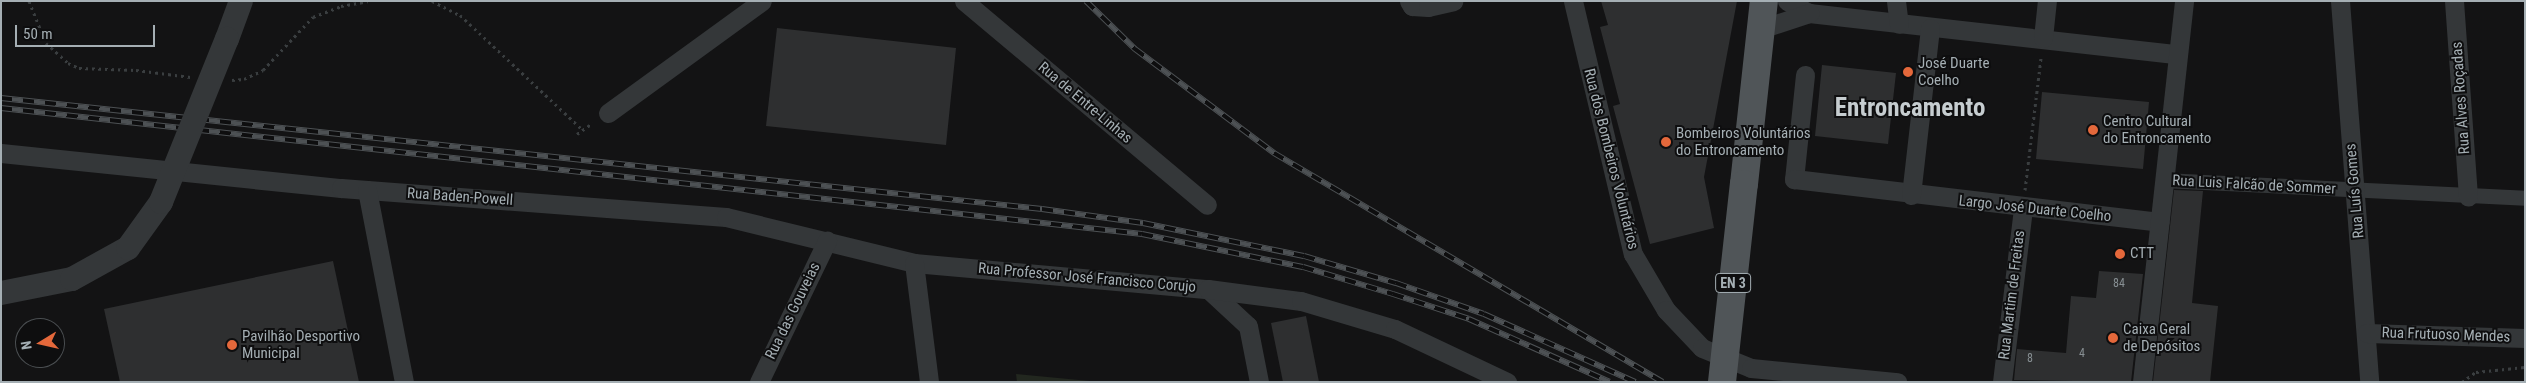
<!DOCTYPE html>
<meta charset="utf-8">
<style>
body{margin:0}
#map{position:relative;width:2526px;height:383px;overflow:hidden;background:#131314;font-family:"Roboto Condensed",sans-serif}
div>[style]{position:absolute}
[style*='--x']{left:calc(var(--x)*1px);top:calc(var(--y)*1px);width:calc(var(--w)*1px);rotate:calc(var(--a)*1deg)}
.green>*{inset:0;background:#22271f}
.building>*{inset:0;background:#2e2f30}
.path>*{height:3px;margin-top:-1.5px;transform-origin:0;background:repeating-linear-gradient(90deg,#3a3e40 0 2.5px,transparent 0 6.5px)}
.pedestrian>*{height:15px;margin:-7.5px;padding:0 7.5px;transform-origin:7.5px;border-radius:7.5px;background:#343739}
.minor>*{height:19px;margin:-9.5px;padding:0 9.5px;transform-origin:9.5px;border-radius:9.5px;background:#343739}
.tertiary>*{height:24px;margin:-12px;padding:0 12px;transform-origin:12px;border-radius:12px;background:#343739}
.primary>*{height:28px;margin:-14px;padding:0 14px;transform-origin:14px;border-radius:14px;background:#505558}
.rail>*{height:5.5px;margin-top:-2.75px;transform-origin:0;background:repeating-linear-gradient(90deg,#0e0e0f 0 11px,#4d5154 0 22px);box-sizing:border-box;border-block:1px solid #4d5154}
.tertiary-bridge>*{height:24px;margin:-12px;padding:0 12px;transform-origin:12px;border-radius:12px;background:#343739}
.primary-bridge>*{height:28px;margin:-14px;padding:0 14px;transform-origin:14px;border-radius:14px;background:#505558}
.dots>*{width:14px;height:14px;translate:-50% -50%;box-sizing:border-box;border:2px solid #0e0e0f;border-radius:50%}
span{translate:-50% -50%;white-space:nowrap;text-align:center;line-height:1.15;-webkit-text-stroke:4px #0e0e0f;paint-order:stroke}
.number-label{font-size:12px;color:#878f93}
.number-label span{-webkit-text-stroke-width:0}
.shield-label span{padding:1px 4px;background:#0e0e0f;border:1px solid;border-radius:4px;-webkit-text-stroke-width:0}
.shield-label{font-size:14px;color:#a5afb4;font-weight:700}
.poi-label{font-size:15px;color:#a5afb4}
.left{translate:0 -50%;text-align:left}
.street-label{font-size:15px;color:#a5afb4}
.town-label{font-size:25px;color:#c6cdd0;font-weight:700}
.frame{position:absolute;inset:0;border:2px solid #a5afb4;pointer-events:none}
.north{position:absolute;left:15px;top:318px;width:50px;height:50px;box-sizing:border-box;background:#0e0e0f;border:1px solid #4a4e51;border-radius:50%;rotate:261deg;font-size:14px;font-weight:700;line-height:20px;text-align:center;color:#a5afb4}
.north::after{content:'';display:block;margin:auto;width:18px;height:22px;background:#e4683b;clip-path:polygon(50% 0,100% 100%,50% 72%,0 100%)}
.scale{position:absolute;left:15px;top:25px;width:140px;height:22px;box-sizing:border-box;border:2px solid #a5afb4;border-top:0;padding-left:6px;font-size:15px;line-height:18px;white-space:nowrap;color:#a5afb4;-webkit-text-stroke:4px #0e0e0f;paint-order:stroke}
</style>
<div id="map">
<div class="green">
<i style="clip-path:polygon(1016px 374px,1100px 382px,1017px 382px)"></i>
</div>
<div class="building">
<i style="clip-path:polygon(1601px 1px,1737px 1px,1704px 177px,1714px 228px,1650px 244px,1613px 106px,1620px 104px,1600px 27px,1608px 25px)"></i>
<i style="clip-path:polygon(777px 28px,956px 48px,946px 145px,766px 126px)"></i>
<i style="clip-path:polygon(1822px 65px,1896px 73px,1888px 144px,1815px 136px)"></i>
<i style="clip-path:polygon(2042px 92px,2149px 102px,2143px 169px,2036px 159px)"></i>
<i style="clip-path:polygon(2174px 190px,2203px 191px,2192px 303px,2218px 306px,2210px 382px,2153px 382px)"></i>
<i style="clip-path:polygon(333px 261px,359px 382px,120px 382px,104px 309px)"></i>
<i style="clip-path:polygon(2099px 271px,2143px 274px,2131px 382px,2014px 380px,2017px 349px,2066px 353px,2071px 296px,2096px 298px)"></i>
<i style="clip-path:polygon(1306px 316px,1319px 382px,1283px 382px,1271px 323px)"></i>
</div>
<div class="path">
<i style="--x:29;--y:1;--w:45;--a:68"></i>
<i style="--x:46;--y:43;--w:30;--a:42"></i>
<i style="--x:68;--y:63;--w:12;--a:24"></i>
<i style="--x:79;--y:68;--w:57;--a:2"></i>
<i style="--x:136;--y:70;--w:55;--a:7.3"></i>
<i style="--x:432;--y:1;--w:31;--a:27"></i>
<i style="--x:460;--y:15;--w:168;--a:43.1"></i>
<i style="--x:232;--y:80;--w:12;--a:-5"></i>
<i style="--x:244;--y:79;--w:21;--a:-25"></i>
<i style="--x:263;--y:70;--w:73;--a:-46.7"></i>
<i style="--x:313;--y:17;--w:30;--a:-21"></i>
<i style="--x:341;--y:6;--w:27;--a:-10"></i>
<i style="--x:577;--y:134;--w:19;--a:-35"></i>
<i style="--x:2025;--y:190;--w:134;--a:-83.1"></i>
<i style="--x:2462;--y:382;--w:17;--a:-36"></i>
<i style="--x:2476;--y:372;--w:49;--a:-5.8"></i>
</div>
<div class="pedestrian">
<i style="--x:2163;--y:180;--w:362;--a:2.8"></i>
</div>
<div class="minor">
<i style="--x:964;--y:1;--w:317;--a:40"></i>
<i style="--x:1409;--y:1;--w:6;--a:59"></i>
<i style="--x:1412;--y:6;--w:16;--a:4"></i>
<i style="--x:1428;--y:7;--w:26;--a:-13"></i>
<i style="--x:1573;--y:1;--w:260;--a:76.7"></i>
<i style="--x:1633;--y:254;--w:65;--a:59.5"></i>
<i style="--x:1666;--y:310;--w:52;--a:46.5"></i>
<i style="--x:1702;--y:348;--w:53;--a:22.2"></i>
<i style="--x:1751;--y:368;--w:147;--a:5.5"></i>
<i style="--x:1787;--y:1;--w:25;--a:29"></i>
<i style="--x:1809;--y:13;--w:370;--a:6.4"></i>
<i style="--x:1896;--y:1;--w:23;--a:83"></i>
<i style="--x:2340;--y:1;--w:382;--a:85.6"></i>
<i style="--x:2454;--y:1;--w:196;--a:85.9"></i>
<i style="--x:1761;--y:29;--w:51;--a:-18.4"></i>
<i style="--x:2043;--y:38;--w:37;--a:-84"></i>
<i style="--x:1805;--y:75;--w:105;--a:96"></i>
<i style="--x:1794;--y:179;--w:368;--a:6.7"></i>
<i style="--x:608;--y:113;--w:190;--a:-36"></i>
<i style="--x:1;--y:153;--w:342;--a:5.9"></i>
<i style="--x:341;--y:188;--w:386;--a:4.3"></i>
<i style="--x:726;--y:217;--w:194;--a:13.7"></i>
<i style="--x:914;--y:263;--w:295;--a:5.1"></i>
<i style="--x:1208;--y:289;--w:54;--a:42.8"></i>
<i style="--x:1248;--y:326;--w:57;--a:78.9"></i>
<i style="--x:367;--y:190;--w:196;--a:79.1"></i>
<i style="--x:1911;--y:195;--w:168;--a:-83.5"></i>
<i style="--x:914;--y:263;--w:120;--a:82.8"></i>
<i style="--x:1208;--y:289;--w:94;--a:7.4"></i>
<i style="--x:1301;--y:301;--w:98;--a:16.6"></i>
<i style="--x:1395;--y:329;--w:124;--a:25.3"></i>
<i style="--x:2367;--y:333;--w:158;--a:1.8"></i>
<i style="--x:759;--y:382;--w:157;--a:-64.3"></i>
<i style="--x:2002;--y:382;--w:175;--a:-83.1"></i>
<i style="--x:2142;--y:382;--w:383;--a:-83.7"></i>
</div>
<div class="tertiary">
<i style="--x:227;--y:39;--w:40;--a:-69.8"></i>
<i style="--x:1;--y:293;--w:72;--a:-11.2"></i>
<i style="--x:72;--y:279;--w:64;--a:-29"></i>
<i style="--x:128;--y:248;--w:57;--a:-54.3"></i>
</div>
<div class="primary">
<i style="--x:1744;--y:184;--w:184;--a:-83.8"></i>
</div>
<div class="rail">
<i style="--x:1086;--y:1;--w:69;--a:44.4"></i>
<i style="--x:1135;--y:49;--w:174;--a:36.8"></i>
<i style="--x:1274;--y:153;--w:451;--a:30.5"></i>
<i style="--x:1;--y:98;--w:1047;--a:6.09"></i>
<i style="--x:1042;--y:209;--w:102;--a:7.9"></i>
<i style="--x:1143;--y:223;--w:164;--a:11.6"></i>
<i style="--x:1304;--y:256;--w:96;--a:16.4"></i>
<i style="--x:1396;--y:283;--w:93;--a:19.4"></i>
<i style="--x:1484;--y:314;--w:166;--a:24.2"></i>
<i style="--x:1;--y:108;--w:1148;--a:6.3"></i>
<i style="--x:1142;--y:234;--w:164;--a:11.6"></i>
<i style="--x:1303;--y:267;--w:94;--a:16.7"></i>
<i style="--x:1393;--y:294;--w:80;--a:18.2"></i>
<i style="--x:1469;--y:319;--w:154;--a:24.1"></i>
</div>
<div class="tertiary-bridge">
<i style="--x:161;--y:202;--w:176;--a:-68"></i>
</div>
<div class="primary-bridge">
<i style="--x:1722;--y:382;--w:199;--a:-83.7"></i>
</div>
<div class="dots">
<i style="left:1908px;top:72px;background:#e4683b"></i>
<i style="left:2093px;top:130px;background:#e4683b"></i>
<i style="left:1666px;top:142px;background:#e4683b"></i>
<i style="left:2120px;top:254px;background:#e4683b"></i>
<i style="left:2113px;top:338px;background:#e4683b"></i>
<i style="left:232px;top:345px;background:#e4683b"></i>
</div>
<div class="number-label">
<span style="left:2119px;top:284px">84</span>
<span style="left:2082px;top:354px">4</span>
<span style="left:2030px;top:359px">8</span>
</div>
<div class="shield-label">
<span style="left:1733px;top:283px">EN 3</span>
</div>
<div class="poi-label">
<span class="left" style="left:1918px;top:72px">José Duarte<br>Coelho</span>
<span class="left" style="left:2103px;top:130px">Centro Cultural<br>do Entroncamento</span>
<span class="left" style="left:1676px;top:142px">Bombeiros Voluntários<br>do Entroncamento</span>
<span class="left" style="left:2130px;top:254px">CTT</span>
<span class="left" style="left:2123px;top:338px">Caixa Geral<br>de Depósitos</span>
<span class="left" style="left:242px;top:345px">Pavilhão Desportivo<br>Municipal</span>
</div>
<div class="street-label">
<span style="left:2461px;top:98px;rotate:-94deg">Rua Alves Roçadas</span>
<span style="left:1085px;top:103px;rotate:40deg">Rua de Entre-Linhas</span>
<span style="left:1611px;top:159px;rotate:76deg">Rua dos Bombeiros Voluntários</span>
<span style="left:2254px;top:185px;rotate:3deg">Rua Luis Falcão de Sommer</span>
<span style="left:2355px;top:191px;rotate:-95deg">Rua Luís Gomes</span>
<span style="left:460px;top:197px;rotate:4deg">Rua Baden-Powell</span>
<span style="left:2035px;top:209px;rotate:6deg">Largo José Duarte Coelho</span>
<span style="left:1087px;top:278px;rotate:5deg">Rua Professor José Francisco Corujo</span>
<span style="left:2012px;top:295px;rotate:-83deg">Rua Martim de Freitas</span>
<span style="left:793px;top:311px;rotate:-64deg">Rua das Gouveias</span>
<span style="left:2446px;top:335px;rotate:2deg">Rua Frutuoso Mendes</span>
</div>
<div class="town-label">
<span style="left:1910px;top:108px">Entroncamento</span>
</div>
<div class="frame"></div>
<div class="north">N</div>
<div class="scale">50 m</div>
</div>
